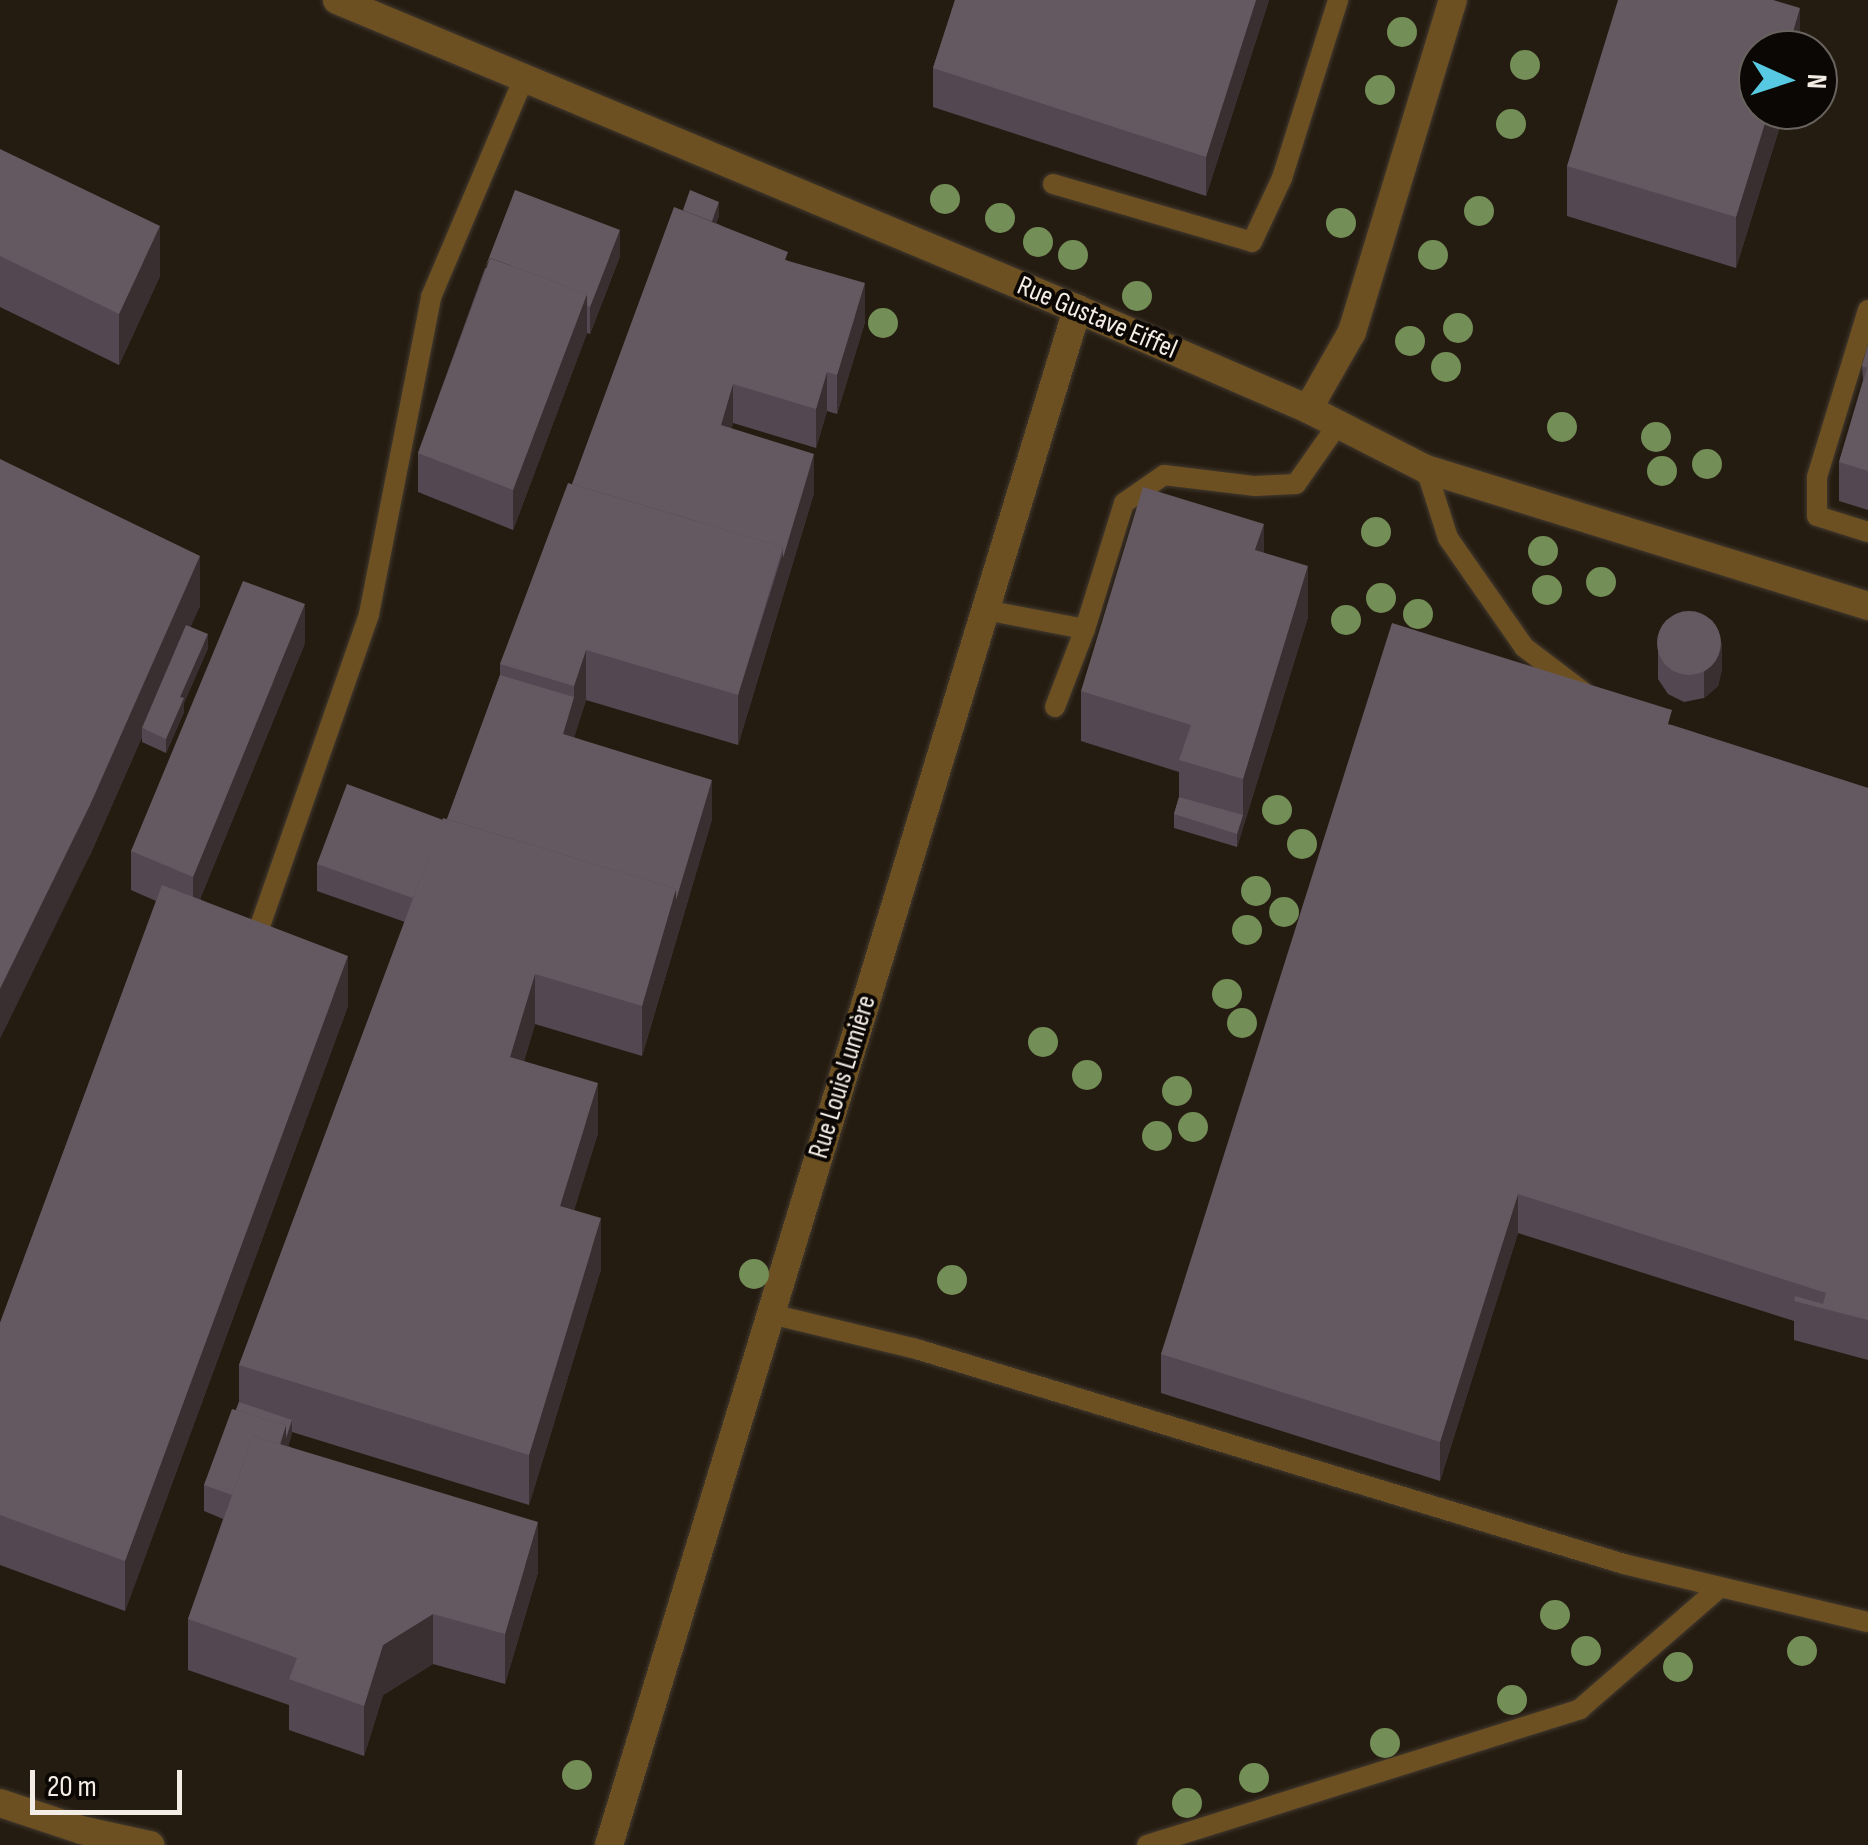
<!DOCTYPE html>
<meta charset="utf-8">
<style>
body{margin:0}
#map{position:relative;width:1868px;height:1845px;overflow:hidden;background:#251c11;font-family:"Sofia Sans Condensed",sans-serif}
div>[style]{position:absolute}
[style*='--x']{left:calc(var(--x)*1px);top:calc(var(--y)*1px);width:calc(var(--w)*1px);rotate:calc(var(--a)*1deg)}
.roads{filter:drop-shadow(0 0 2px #42392f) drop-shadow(0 0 2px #42392f)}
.service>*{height:20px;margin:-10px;padding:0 10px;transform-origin:10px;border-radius:10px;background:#6d5022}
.minor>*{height:28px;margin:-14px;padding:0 14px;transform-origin:14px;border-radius:14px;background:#6d5022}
.trees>*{width:30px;height:30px;margin:-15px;border-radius:50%;background:#738e57}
.wall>*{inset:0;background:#534751}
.shaded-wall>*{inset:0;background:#392f31}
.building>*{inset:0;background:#645961}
.round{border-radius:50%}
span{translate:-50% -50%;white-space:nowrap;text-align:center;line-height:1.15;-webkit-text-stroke:8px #0b0704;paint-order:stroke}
.street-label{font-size:28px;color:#f4ede6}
.north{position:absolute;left:1738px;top:30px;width:100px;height:100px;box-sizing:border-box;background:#0b0704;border:2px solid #68635e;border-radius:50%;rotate:93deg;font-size:28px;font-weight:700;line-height:40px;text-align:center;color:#f4ede6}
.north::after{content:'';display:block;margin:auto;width:35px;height:45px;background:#57c9e2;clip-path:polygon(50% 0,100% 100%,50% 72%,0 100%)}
.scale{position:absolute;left:30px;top:1770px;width:152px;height:45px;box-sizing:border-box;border:5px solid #f4ede6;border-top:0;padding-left:12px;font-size:30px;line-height:35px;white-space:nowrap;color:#f4ede6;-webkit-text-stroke:8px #0b0704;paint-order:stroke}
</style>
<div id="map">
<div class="roads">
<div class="service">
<i style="--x:1053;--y:184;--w:207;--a:16.2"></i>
<i style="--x:1252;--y:242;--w:71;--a:-64.9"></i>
<i style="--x:1282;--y:178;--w:187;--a:-72.5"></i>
<i style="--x:1868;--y:310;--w:175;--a:107"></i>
<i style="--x:1817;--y:477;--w:39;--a:90"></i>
<i style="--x:1817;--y:516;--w:53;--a:17.4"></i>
<i style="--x:1426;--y:469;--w:72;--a:72.3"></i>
<i style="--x:1448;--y:538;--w:133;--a:55.1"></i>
<i style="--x:1524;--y:647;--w:73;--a:37.2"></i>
<i style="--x:985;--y:610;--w:102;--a:10.8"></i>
<i style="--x:1055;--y:707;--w:84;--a:-69"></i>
<i style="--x:1085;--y:629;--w:132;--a:-72.8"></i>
<i style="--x:1124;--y:503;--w:49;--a:-35"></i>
<i style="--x:1164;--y:475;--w:92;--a:6.9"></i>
<i style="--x:1255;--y:486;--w:41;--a:-2.8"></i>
<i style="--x:1296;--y:484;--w:73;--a:-55"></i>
<i style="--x:261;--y:923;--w:327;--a:-70.7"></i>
<i style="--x:369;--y:614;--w:323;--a:-78.9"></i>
<i style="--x:431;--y:297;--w:238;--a:-67"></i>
<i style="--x:771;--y:1314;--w:146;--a:13.5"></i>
<i style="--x:913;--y:1348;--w:743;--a:16.9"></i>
<i style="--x:1624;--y:1564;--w:251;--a:13.4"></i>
<i style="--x:1147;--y:1845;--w:454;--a:-17.4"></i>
<i style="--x:1580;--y:1709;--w:183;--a:-41"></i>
</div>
<div class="minor">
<i style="--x:337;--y:0;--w:802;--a:22.66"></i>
<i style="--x:1077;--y:309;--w:252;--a:23.4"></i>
<i style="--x:1308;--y:409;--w:132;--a:27"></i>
<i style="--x:1426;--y:469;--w:463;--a:17.2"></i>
<i style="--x:1308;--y:409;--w:89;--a:-60.3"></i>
<i style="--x:1352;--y:332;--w:347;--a:-73.1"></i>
<i style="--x:0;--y:1803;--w:85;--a:18.4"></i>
<i style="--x:81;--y:1830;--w:71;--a:12.3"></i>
<i style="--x:609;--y:1845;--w:1606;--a:-73.05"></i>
</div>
</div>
<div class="trees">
<i style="left:1402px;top:32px"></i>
<i style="left:1525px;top:65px"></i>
<i style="left:1380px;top:90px"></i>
<i style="left:1511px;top:124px"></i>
<i style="left:945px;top:199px"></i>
<i style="left:1479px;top:211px"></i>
<i style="left:1000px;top:218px"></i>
<i style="left:1341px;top:223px"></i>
<i style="left:1038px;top:242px"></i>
<i style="left:1073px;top:255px"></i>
<i style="left:1433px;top:255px"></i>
<i style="left:1137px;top:296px"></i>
<i style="left:883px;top:323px"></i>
<i style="left:1458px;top:328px"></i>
<i style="left:1410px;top:341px"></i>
<i style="left:1446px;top:367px"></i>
<i style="left:1562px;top:427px"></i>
<i style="left:1656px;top:437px"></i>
<i style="left:1707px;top:464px"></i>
<i style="left:1662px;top:471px"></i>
<i style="left:1376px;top:532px"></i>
<i style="left:1543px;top:551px"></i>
<i style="left:1601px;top:582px"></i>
<i style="left:1547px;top:590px"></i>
<i style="left:1381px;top:598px"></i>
<i style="left:1418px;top:614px"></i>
<i style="left:1346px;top:620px"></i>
<i style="left:1277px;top:810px"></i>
<i style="left:1302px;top:844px"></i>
<i style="left:1256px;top:891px"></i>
<i style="left:1284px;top:912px"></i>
<i style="left:1247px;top:930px"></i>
<i style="left:1227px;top:994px"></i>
<i style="left:1242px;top:1023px"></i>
<i style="left:1043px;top:1042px"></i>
<i style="left:1087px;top:1075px"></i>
<i style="left:1177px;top:1091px"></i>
<i style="left:1193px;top:1127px"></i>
<i style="left:1157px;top:1136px"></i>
<i style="left:754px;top:1274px"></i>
<i style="left:952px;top:1280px"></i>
<i style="left:1555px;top:1615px"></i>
<i style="left:1586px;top:1651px"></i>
<i style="left:1802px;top:1651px"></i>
<i style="left:1678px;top:1667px"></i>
<i style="left:1512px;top:1700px"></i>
<i style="left:1385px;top:1743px"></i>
<i style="left:577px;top:1775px"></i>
<i style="left:1254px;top:1778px"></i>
<i style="left:1187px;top:1803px"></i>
</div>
<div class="wall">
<i style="clip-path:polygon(955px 0,1269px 0,1206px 196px,933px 107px,933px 68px)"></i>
<i style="clip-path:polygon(1800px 50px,1758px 110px,1785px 110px,1736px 268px,1567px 216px,1567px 166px)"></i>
<i style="clip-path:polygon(0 149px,160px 276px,119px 365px,0 307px)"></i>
<i style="clip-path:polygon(683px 210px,719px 216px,716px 223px,788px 261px,865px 322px,837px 414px,827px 411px,816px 448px,733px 423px,731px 428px,814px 493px,738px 745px,586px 700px,574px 737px,712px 819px,642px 1056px,535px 1024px,524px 1061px,598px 1133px,574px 1210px,601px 1269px,529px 1505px,292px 1432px,288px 1446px,538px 1572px,505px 1684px,433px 1664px,383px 1695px,364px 1756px,289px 1730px,289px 1705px,188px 1670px,188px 1619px,223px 1519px,204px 1511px,204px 1485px,239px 1402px,239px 1365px,405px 922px,317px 891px,317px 864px,447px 819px,500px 675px,500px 664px)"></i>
<i style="clip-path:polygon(620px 256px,590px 334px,587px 333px,513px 530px,418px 492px,418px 453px,485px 268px)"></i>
<i style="clip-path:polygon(1868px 345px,1868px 510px,1839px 501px,1839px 462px,1863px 380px,1862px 366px)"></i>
<i style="clip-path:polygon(0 459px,200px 606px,190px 627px,208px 648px,184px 703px,184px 712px,166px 753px,142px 742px,142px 737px,90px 855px)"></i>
<i style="clip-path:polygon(1264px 553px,1308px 617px,1237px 847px,1174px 828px,1174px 814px,1179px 797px,1179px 772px,1081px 741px,1081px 691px)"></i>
<i style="clip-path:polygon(1658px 634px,1722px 669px,1718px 686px,1704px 698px,1684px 702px,1668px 694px,1658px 679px)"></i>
<i style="clip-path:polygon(305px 643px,200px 899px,348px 1006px,125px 1611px,0 1565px,0 1323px,156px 901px,131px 890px,131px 851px)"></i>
<i style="clip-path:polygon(1672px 725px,1868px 788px,1868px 1360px,1794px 1340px,1794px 1321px,1518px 1233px,1440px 1481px,1161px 1393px,1161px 1354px)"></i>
</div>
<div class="shaded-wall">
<i style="clip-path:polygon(1256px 0,1269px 0,1206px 196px,1206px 157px)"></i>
<i style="clip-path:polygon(1800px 8px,1800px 50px,1788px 50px)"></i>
<i style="clip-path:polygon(1769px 110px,1785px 110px,1736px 268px,1736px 217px)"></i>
<i style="clip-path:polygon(719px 202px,719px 216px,709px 243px,709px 229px)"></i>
<i style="clip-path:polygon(160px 226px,160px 276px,119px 365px,119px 314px)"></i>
<i style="clip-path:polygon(620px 230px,620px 256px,590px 334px,590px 307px)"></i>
<i style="clip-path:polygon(865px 283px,865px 322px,837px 414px,837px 375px)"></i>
<i style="clip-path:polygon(587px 294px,587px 333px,513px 530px,513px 490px)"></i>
<i style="clip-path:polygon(827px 372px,827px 411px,816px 448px,816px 409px)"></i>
<i style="clip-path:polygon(733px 384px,733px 423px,721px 464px,721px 425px)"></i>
<i style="clip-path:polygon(814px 454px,814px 493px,738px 745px,738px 695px)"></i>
<i style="clip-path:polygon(1264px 524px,1264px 575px,1255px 550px)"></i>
<i style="clip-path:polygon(200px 556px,200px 606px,145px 730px,142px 728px,142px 737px,90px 855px,0 1039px,0 989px)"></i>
<i style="clip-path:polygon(1308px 566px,1308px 617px,1237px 847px,1237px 834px,1243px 815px,1243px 779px)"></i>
<i style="clip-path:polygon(305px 604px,305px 643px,193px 916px,193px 877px)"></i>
<i style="clip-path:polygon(208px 634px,208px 648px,184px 703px,184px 712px,166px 753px,166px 739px,180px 697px)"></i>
<i style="clip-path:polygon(1722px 642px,1722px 669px,1718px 686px,1704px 698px,1704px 672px)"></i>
<i style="clip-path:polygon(586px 650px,586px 700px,563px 773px,563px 734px,574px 697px,574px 686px)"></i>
<i style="clip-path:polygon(712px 780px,712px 819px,642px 1056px,642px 1006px,676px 889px)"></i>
<i style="clip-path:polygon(348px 956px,348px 1006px,125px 1611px,125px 1561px)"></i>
<i style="clip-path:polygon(535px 974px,535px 1024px,510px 1107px,510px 1057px)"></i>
<i style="clip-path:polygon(598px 1083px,598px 1133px,560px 1256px,560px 1206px)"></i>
<i style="clip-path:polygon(1518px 1194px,1518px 1233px,1440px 1481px,1440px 1442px)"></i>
<i style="clip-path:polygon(601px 1218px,601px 1269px,529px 1505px,529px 1455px)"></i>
<i style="clip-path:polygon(292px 1420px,292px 1434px,274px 1493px,274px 1466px,286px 1425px)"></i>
<i style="clip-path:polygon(538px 1522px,538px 1572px,505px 1684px,505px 1634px)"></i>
<i style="clip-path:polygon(433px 1614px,433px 1664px,383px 1695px,364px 1756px,364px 1706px,383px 1645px)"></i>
</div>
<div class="building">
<i style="clip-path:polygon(955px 0,1256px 0,1206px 157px,933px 68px)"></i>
<i style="clip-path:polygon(1618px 0,1773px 0,1800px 8px,1788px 50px,1758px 50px,1758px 110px,1769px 110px,1736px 217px,1567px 166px)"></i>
<i style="clip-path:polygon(0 149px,160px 226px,119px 314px,0 256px)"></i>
<i style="clip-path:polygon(515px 190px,620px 230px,590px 307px,587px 306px,587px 294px,490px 258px,485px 268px)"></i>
<i style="clip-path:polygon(690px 190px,719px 202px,712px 221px,683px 210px)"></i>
<i style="clip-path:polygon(674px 207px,788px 252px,785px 260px,865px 283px,837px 375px,827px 372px,816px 409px,733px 384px,721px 425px,814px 454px,783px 558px,783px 547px,572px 484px)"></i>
<i style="clip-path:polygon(490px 258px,587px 294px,513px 490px,418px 453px)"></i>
<i style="clip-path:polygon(1868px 345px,1868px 365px,1867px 368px,1862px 366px)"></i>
<i style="clip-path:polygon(1868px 365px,1868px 471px,1839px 462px)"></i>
<i style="clip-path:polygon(0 459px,200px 556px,90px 805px,0 989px)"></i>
<i style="clip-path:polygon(568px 483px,783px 547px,738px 695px,586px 650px,574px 686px,500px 664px)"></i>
<i style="clip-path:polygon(1143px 487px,1264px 524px,1255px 550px,1308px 566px,1243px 779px,1179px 760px,1191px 725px,1081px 691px)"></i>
<i style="clip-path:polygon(243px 581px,305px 604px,193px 877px,131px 851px)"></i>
<i class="round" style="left:1657px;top:611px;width:64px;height:64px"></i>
<i style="clip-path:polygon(1392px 623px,1672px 710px,1668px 724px,1868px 788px,1868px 1320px,1794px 1301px,1795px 1296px,1823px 1304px,1826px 1293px,1518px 1194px,1440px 1442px,1161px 1354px)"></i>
<i style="clip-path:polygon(186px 625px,208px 634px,180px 697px,184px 698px,166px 739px,142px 728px)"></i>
<i style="clip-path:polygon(500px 675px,574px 697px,563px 734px,712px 780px,676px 900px,676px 889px,447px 819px)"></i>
<i style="clip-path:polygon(347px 784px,443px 820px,413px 898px,317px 864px)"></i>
<i style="clip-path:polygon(1179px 797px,1243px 815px,1237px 834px,1174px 814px)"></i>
<i style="clip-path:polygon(443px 818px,676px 889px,642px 1006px,535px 974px,510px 1057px,598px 1083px,560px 1206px,601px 1218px,529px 1455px,239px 1365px)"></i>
<i style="clip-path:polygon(162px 885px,348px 956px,125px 1561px,0 1515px,0 1323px)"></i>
<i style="clip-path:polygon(239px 1402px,292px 1420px,286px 1438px,286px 1425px,236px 1410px)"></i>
<i style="clip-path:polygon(232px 1409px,286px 1425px,280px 1444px,253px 1436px,232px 1495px,204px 1485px)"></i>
<i style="clip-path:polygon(253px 1436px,538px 1522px,505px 1634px,433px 1614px,383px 1645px,364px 1706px,289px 1679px,297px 1658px,188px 1619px)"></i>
</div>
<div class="street-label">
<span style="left:1097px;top:318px;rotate:23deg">Rue Gustave Eiffel</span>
<span style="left:843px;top:1077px;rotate:-73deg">Rue Louis Lumière</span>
</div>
<div class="north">N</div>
<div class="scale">20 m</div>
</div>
